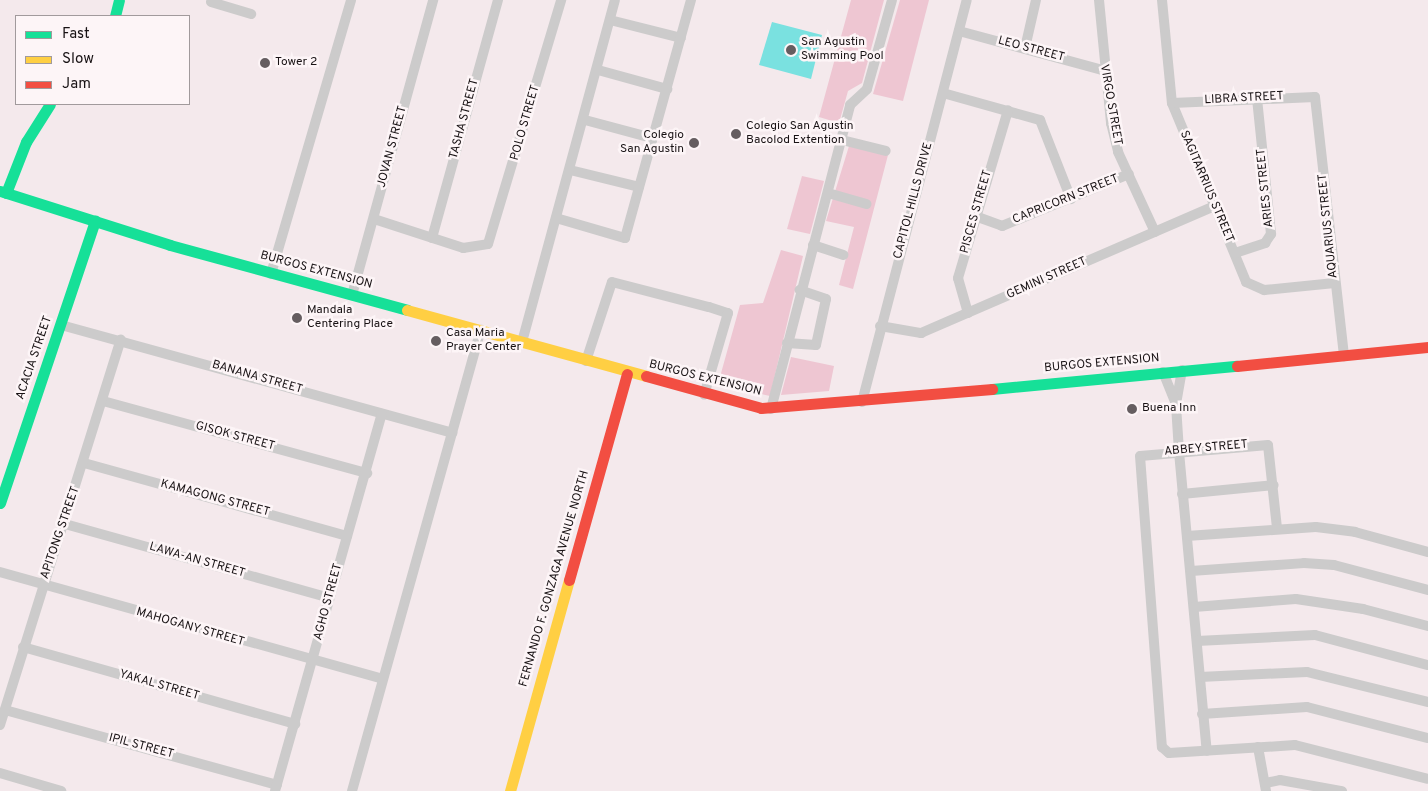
<!DOCTYPE html>
<style>
body{margin:0}
#map{position:relative;width:1428px;height:791px;overflow:hidden;background:#f4e9ec;font-family:Overpass,sans-serif}
div>[style]{position:absolute}
[style*='--x']{left:calc(var(--x)*1px);top:calc(var(--y)*1px);width:calc(var(--w)*1px);rotate:calc(var(--a)*1deg)}
.green>*{inset:0;background:#eec6d2}
.water>*{inset:0;background:#7ae1e0}
.street>*{height:10px;margin:-5px;padding:0 5px;transform-origin:5px;border-radius:5px;background:#cccbcb}
.fast>*{height:11px;margin:-5.5px;padding:0 5.5px;transform-origin:5.5px;border-radius:5.5px;background:#16e098}
.slow>*{height:11px;margin:-5.5px;padding:0 5.5px;transform-origin:5.5px;border-radius:5.5px;background:#ffcf43}
.jam>*{height:11px;margin:-5.5px;padding:0 5.5px;transform-origin:5.5px;border-radius:5.5px;background:#f24e42}
.dots>*{width:14px;height:14px;translate:-50% -50%;box-sizing:border-box;border:2px solid #fdf5f7;border-radius:50%}
span{translate:-50% -50%;white-space:nowrap;text-align:center;line-height:1.15;-webkit-text-stroke:5px #fdf5f7;paint-order:stroke}
.poi-label{font-size:12px;color:#181214}
.left{translate:0 -50%;text-align:left}
.right{translate:-100% -50%;text-align:right}
.street-label{font-size:12px;color:#181214}
.legend{position:absolute;left:15px;top:15px;width:175px;height:90px;box-sizing:border-box;background:#fdf5f7;border:1px solid #a19a9c;margin:0;padding:6px 9px;list-style:none;font-size:15px;color:#181214}
.legend li{display:flex;align-items:center;gap:10px;height:25px}
.legend b{width:25px;border:1px solid #a19a9c}
</style>
<div id="map">
<div class="green">
<i style="clip-path:polygon(851px 0,884px 0,862px 83px,848px 91px,839px 123px,819px 117px)"></i>
<i style="clip-path:polygon(900px 0,929px 0,903px 101px,873px 94px)"></i>
<i style="clip-path:polygon(849px 146px,888px 155px,853px 289px,839px 285px,854px 227px,826px 221px)"></i>
<i style="clip-path:polygon(802px 176px,824px 181px,810px 234px,787px 229px)"></i>
<i style="clip-path:polygon(781px 250px,803px 256px,770px 396px,718px 384px,740px 305px,763px 303px)"></i>
<i style="clip-path:polygon(791px 357px,834px 366px,829px 391px,781px 395px)"></i>
</div>
<div class="water">
<i style="clip-path:polygon(772px 22px,822px 35px,811px 79px,759px 65px)"></i>
</div>
<div class="street">
<i style="--x:1099;--y:0;--w:124;--a:84.4"></i>
<i style="--x:1111;--y:123;--w:30;--a:76"></i>
<i style="--x:1118;--y:152;--w:88;--a:65.2"></i>
<i style="--x:1162;--y:0;--w:103;--a:84.5"></i>
<i style="--x:1172;--y:103;--w:194;--a:67.5"></i>
<i style="--x:1246;--y:282;--w:20;--a:24"></i>
<i style="--x:1264;--y:290;--w:71;--a:-5.6"></i>
<i style="--x:211;--y:2;--w:42;--a:16.7"></i>
<i style="--x:610;--y:20;--w:73;--a:14.2"></i>
<i style="--x:959;--y:31;--w:149;--a:15.2"></i>
<i style="--x:1025;--y:48;--w:49;--a:-77.1"></i>
<i style="--x:598;--y:70;--w:72;--a:15.4"></i>
<i style="--x:943;--y:93;--w:101;--a:15.6"></i>
<i style="--x:1040;--y:120;--w:85;--a:68.6"></i>
<i style="--x:1172;--y:103;--w:143;--a:-2.4"></i>
<i style="--x:1315;--y:97;--w:261;--a:83.6"></i>
<i style="--x:585;--y:120;--w:69;--a:15"></i>
<i style="--x:842;--y:140;--w:45;--a:14"></i>
<i style="--x:570;--y:170;--w:71;--a:13.8"></i>
<i style="--x:828;--y:193;--w:40;--a:16"></i>
<i style="--x:975;--y:216;--w:29;--a:20"></i>
<i style="--x:1002;--y:226;--w:137;--a:-22.3"></i>
<i style="--x:556;--y:218;--w:72;--a:16.2"></i>
<i style="--x:625;--y:238;--w:247;--a:-74.5"></i>
<i style="--x:374;--y:219;--w:94;--a:18"></i>
<i style="--x:463;--y:248;--w:25;--a:-9"></i>
<i style="--x:488;--y:244;--w:255;--a:-73.3"></i>
<i style="--x:432;--y:238;--w:247;--a:-74.5"></i>
<i style="--x:813;--y:245;--w:32;--a:18"></i>
<i style="--x:1235;--y:253;--w:32;--a:-18"></i>
<i style="--x:1265;--y:243;--w:11;--a:-56"></i>
<i style="--x:1271;--y:234;--w:136;--a:-95.9"></i>
<i style="--x:271;--y:274;--w:285;--a:-73.7"></i>
<i style="--x:352;--y:295;--w:306;--a:-74.6"></i>
<i style="--x:968;--y:313;--w:36;--a:-106"></i>
<i style="--x:958;--y:278;--w:175;--a:-73.4"></i>
<i style="--x:61;--y:325;--w:406;--a:15.4"></i>
<i style="--x:880;--y:326;--w:42;--a:9.7"></i>
<i style="--x:921;--y:333;--w:317;--a:-23.4"></i>
<i style="--x:522;--y:342;--w:354;--a:-74.8"></i>
<i style="--x:787;--y:343;--w:29;--a:4"></i>
<i style="--x:816;--y:345;--w:47;--a:-77.7"></i>
<i style="--x:826;--y:299;--w:28;--a:-161"></i>
<i style="--x:586;--y:361;--w:83;--a:-71.8"></i>
<i style="--x:612;--y:282;--w:100;--a:14.5"></i>
<i style="--x:709;--y:307;--w:20;--a:18"></i>
<i style="--x:728;--y:313;--w:85;--a:106.3"></i>
<i style="--x:1182;--y:370;--w:36;--a:100"></i>
<i style="--x:1176;--y:405;--w:47;--a:86.3"></i>
<i style="--x:1179;--y:452;--w:300;--a:84.7"></i>
<i style="--x:1163;--y:372;--w:35;--a:68"></i>
<i style="--x:103;--y:401;--w:274;--a:15.3"></i>
<i style="--x:862;--y:402;--w:415;--a:-75.4"></i>
<i style="--x:771;--y:409;--w:314;--a:-75.4"></i>
<i style="--x:850;--y:105;--w:23;--a:-43"></i>
<i style="--x:867;--y:89;--w:92;--a:-74.3"></i>
<i style="--x:84;--y:463;--w:273;--a:15.5"></i>
<i style="--x:1182;--y:494;--w:92;--a:-5.6"></i>
<i style="--x:65;--y:524;--w:275;--a:15.6"></i>
<i style="--x:1277;--y:528;--w:83;--a:-96.2"></i>
<i style="--x:1268;--y:445;--w:128;--a:175.1"></i>
<i style="--x:1140;--y:456;--w:292;--a:85.7"></i>
<i style="--x:1162;--y:747;--w:9;--a:41"></i>
<i style="--x:1169;--y:753;--w:126;--a:-3.6"></i>
<i style="--x:1295;--y:745;--w:137;--a:14.3"></i>
<i style="--x:1187;--y:536;--w:129;--a:-4"></i>
<i style="--x:1316;--y:527;--w:39;--a:7"></i>
<i style="--x:1355;--y:532;--w:76;--a:15.3"></i>
<i style="--x:1191;--y:571;--w:113;--a:-4"></i>
<i style="--x:1304;--y:563;--w:30;--a:4"></i>
<i style="--x:1334;--y:565;--w:97;--a:14.9"></i>
<i style="--x:0;--y:572;--w:397;--a:15.6"></i>
<i style="--x:1194;--y:607;--w:102;--a:-4.5"></i>
<i style="--x:1296;--y:599;--w:68;--a:8.5"></i>
<i style="--x:1363;--y:609;--w:67;--a:14.7"></i>
<i style="--x:1197;--y:641;--w:118;--a:-2.9"></i>
<i style="--x:1315;--y:635;--w:117;--a:14.9"></i>
<i style="--x:23;--y:647;--w:283;--a:15.8"></i>
<i style="--x:1200;--y:677;--w:107;--a:-2.7"></i>
<i style="--x:1307;--y:672;--w:125;--a:13.9"></i>
<i style="--x:5;--y:710;--w:282;--a:15.4"></i>
<i style="--x:1202;--y:714;--w:105;--a:-3.8"></i>
<i style="--x:1307;--y:707;--w:125;--a:14.4"></i>
<i style="--x:0;--y:725;--w:404;--a:-72.6"></i>
<i style="--x:1258;--y:747;--w:45;--a:79.7"></i>
<i style="--x:0;--y:773;--w:64;--a:16.4"></i>
<i style="--x:1266;--y:783;--w:14;--a:-12"></i>
<i style="--x:1280;--y:780;--w:63;--a:10.1"></i>
<i style="--x:275;--y:791;--w:392;--a:-74.2"></i>
<i style="--x:352;--y:791;--w:479;--a:-74.4"></i>
</div>
<div class="fast">
<i style="--x:115;--y:16;--w:16;--a:-76"></i>
<i style="--x:0;--y:191;--w:178;--a:17.6"></i>
<i style="--x:170;--y:245;--w:246;--a:15.3"></i>
<i style="--x:6;--y:193;--w:55;--a:-68.6"></i>
<i style="--x:26;--y:142;--w:45;--a:-57.7"></i>
<i style="--x:992;--y:389;--w:246;--a:-5.4"></i>
<i style="--x:0;--y:503;--w:298;--a:-71.4"></i>
</div>
<div class="slow">
<i style="--x:407;--y:310;--w:248;--a:15.4"></i>
<i style="--x:510;--y:791;--w:219;--a:-74.4"></i>
</div>
<div class="jam">
<i style="--x:1237;--y:366;--w:192;--a:-5.7"></i>
<i style="--x:646;--y:376;--w:119;--a:15.5"></i>
<i style="--x:761;--y:408;--w:232;--a:-4.7"></i>
<i style="--x:569;--y:580;--w:214;--a:-74.3"></i>
</div>
<div class="dots">
<i style="left:791px;top:50px;background:#655d60"></i>
<i style="left:265px;top:63px;background:#655d60"></i>
<i style="left:736px;top:134px;background:#655d60"></i>
<i style="left:694px;top:143px;background:#655d60"></i>
<i style="left:297px;top:318px;background:#655d60"></i>
<i style="left:436px;top:341px;background:#655d60"></i>
<i style="left:1132px;top:409px;background:#655d60"></i>
</div>
<div class="poi-label">
<span class="left" style="left:801px;top:50px">San Agustin<br>Swimming Pool</span>
<span class="left" style="left:275px;top:63px">Tower 2</span>
<span class="left" style="left:746px;top:134px">Colegio San Agustin<br>Bacolod Extention</span>
<span class="right" style="left:684px;top:143px">Colegio<br>San Agustin</span>
<span class="left" style="left:307px;top:318px">Mandala<br>Centering Place</span>
<span class="left" style="left:446px;top:341px">Casa Maria<br>Prayer Center</span>
<span class="left" style="left:1142px;top:409px">Buena Inn</span>
</div>
<div class="street-label">
<span style="left:1031px;top:50px;rotate:15deg">LEO STREET</span>
<span style="left:1244px;top:99px;rotate:-3deg">LIBRA STREET</span>
<span style="left:1110px;top:105px;rotate:80deg">VIRGO STREET</span>
<span style="left:465px;top:119px;rotate:-75deg">TASHA STREET</span>
<span style="left:526px;top:123px;rotate:-74deg">POLO STREET</span>
<span style="left:393px;top:147px;rotate:-75deg">JOVAN STREET</span>
<span style="left:1206px;top:187px;rotate:67deg">SAGITARRIUS STREET</span>
<span style="left:1266px;top:188px;rotate:-96deg">ARIES STREET</span>
<span style="left:1066px;top:200px;rotate:-22deg">CAPRICORN STREET</span>
<span style="left:914px;top:201px;rotate:-75deg">CAPITOL HILLS DRIVE</span>
<span style="left:977px;top:212px;rotate:-74deg">PISCES STREET</span>
<span style="left:1329px;top:226px;rotate:-96deg">AQUARIUS STREET</span>
<span style="left:316px;top:271px;rotate:15deg">BURGOS EXTENSION</span>
<span style="left:1047px;top:279px;rotate:-24deg">GEMINI STREET</span>
<span style="left:35px;top:358px;rotate:-71deg">ACACIA STREET</span>
<span style="left:1102px;top:364px;rotate:-5deg">BURGOS EXTENSION</span>
<span style="left:257px;top:378px;rotate:16deg">BANANA STREET</span>
<span style="left:705px;top:379px;rotate:14deg">BURGOS EXTENSION</span>
<span style="left:235px;top:437px;rotate:15deg">GISOK STREET</span>
<span style="left:1206px;top:449px;rotate:-5deg">ABBEY STREET</span>
<span style="left:215px;top:499px;rotate:15deg">KAMAGONG STREET</span>
<span style="left:61px;top:533px;rotate:-71deg">APITONG STREET</span>
<span style="left:197px;top:561px;rotate:16deg">LAWA-AN STREET</span>
<span style="left:555px;top:579px;rotate:-74deg">FERNANDO F. GONZAGA AVENUE NORTH</span>
<span style="left:329px;top:602px;rotate:-75deg">AGHO STREET</span>
<span style="left:190px;top:628px;rotate:16deg">MAHOGANY STREET</span>
<span style="left:159px;top:686px;rotate:16deg">YAKAL STREET</span>
<span style="left:141px;top:747px;rotate:15deg">IPIL STREET</span>
</div>
<ul class="legend">
<li><b style="height:6px;background:#16e098"></b>Fast</li>
<li><b style="height:6px;background:#ffcf43"></b>Slow</li>
<li><b style="height:6px;background:#f24e42"></b>Jam</li>
</ul>
</div>
